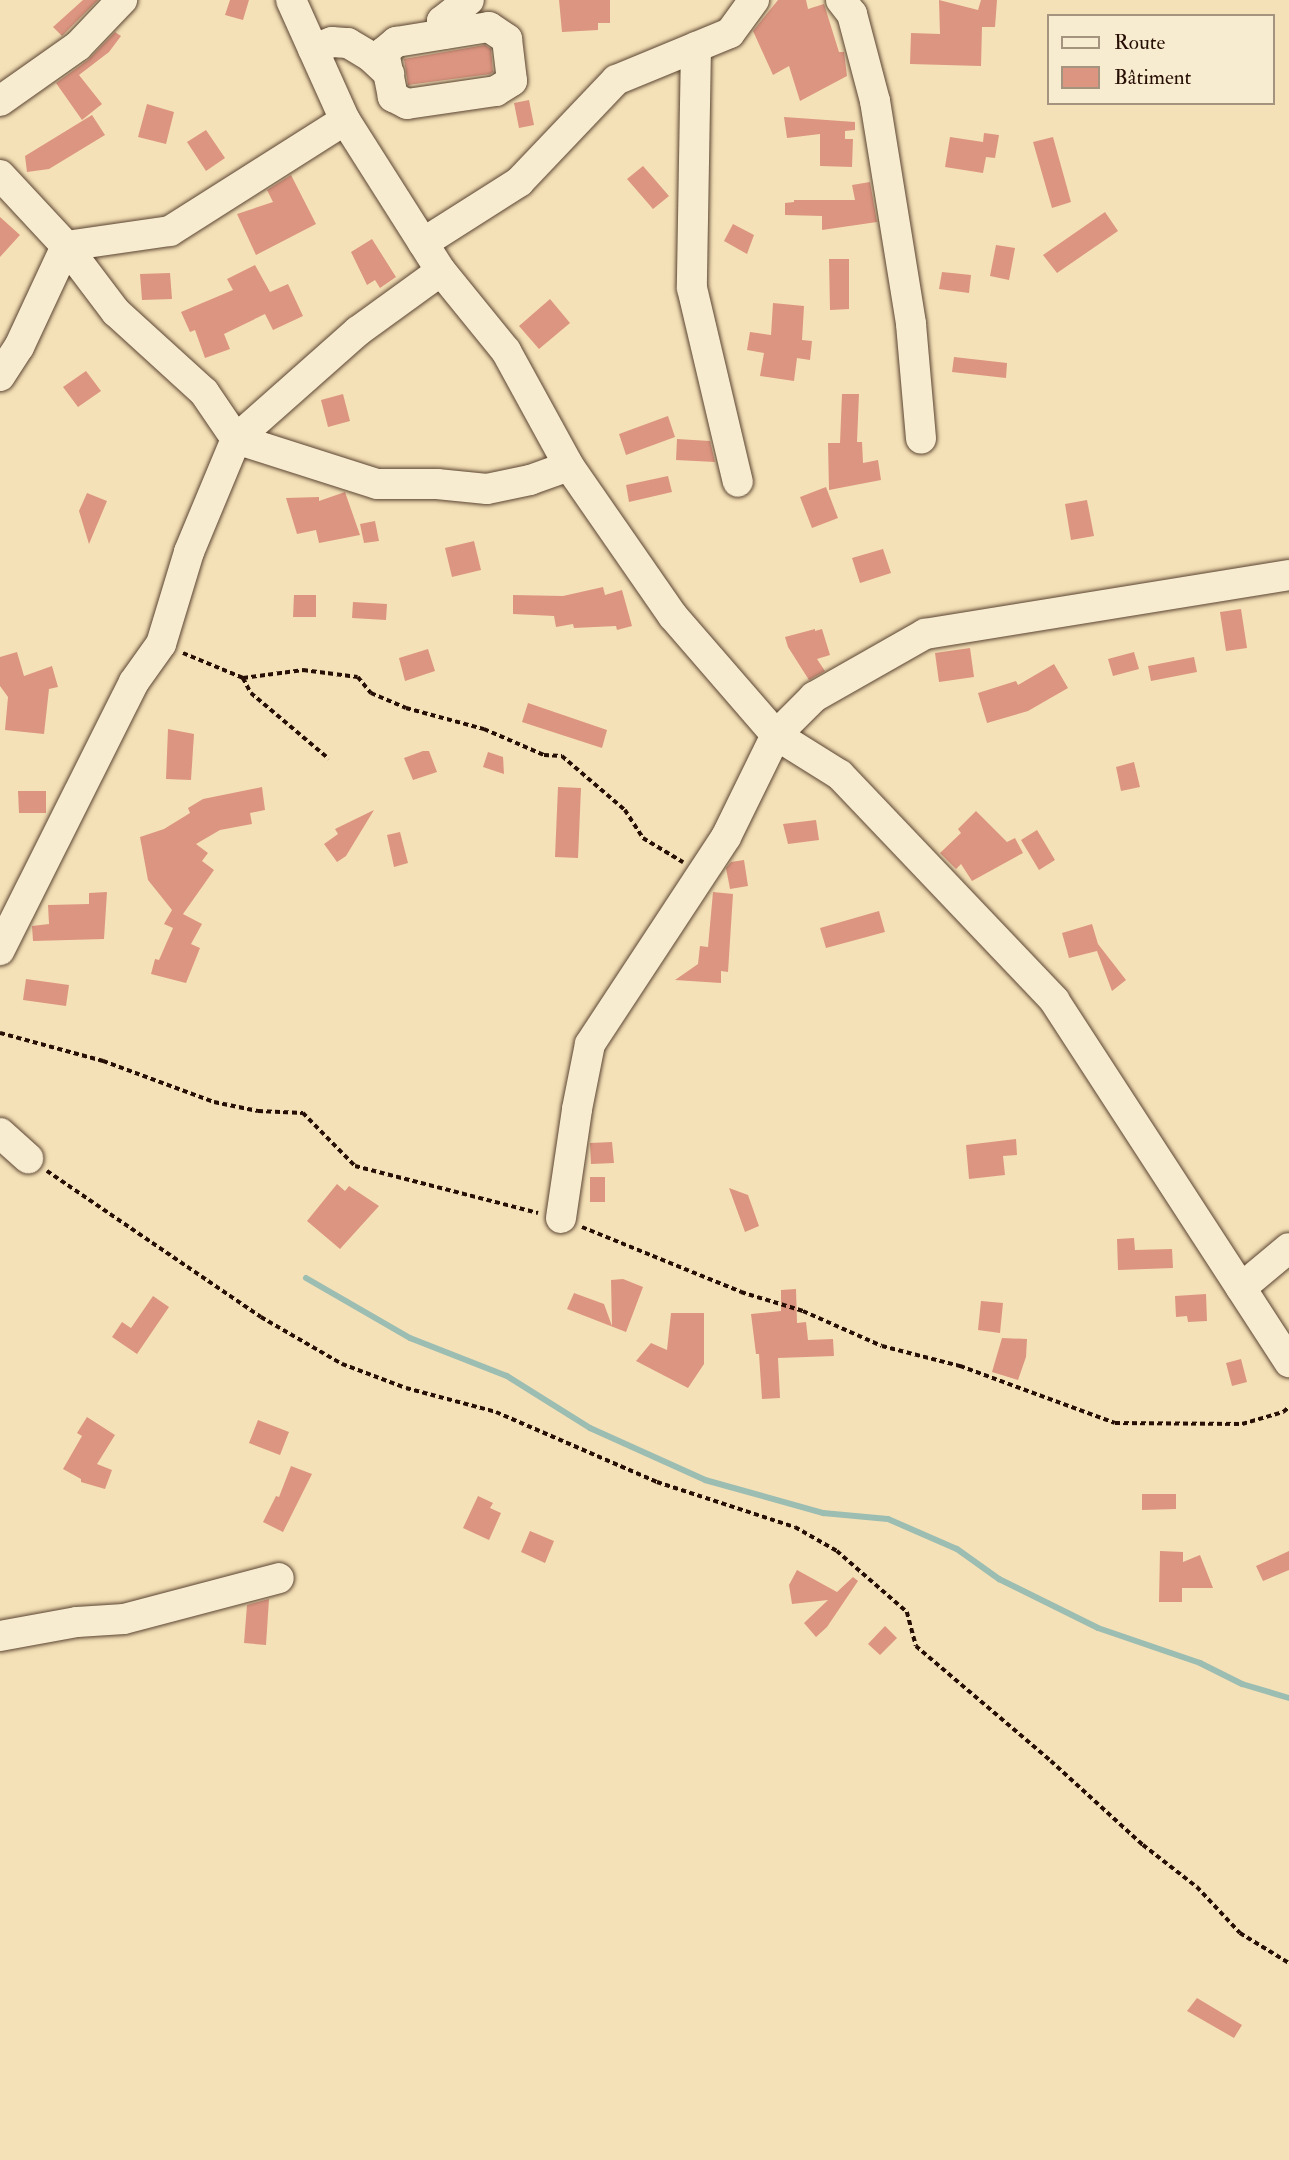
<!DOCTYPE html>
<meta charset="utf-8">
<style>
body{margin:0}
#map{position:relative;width:1289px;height:2160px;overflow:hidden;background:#f5e1b7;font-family:"IM FELL Double Pica",serif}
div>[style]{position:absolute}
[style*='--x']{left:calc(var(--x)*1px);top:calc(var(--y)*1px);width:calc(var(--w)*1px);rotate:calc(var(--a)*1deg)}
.stream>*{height:6px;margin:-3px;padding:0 3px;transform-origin:3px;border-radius:3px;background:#9cbdb2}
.building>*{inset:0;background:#dc9580}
.path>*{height:3.5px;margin-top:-1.75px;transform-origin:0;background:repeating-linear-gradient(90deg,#270f05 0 5px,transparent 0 8.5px)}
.roads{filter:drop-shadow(0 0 2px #5a4432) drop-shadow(0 0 2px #5a4432)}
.minor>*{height:30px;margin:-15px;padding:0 15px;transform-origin:15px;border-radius:15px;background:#f8ecd0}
span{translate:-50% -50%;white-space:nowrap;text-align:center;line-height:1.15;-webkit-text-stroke:6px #f8ecd0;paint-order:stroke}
.legend{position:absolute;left:1047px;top:14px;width:228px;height:91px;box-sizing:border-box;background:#f8ecd0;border:2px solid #a4947f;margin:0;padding:9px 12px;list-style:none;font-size:21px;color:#270f05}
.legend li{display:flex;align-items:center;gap:14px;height:35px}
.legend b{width:35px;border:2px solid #a4947f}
</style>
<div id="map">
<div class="stream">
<i style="--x:306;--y:1278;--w:120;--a:30"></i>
<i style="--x:410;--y:1338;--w:104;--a:21.4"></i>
<i style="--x:507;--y:1376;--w:98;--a:32.1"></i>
<i style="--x:590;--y:1428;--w:126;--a:24.3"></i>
<i style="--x:705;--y:1480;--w:123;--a:15.6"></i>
<i style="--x:823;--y:1513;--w:65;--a:5.3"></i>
<i style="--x:888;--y:1519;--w:75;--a:23.5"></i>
<i style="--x:957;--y:1549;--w:52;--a:35.5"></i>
<i style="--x:999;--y:1579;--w:110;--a:26.3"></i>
<i style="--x:1098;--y:1628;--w:108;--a:18.9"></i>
<i style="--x:1200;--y:1663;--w:47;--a:26.6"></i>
<i style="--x:1242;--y:1684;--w:49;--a:16.6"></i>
</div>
<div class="building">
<i style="clip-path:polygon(83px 0,98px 0,62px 36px,53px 27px)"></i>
<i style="clip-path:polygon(230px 0,249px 0,243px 20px,225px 15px)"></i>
<i style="clip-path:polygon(559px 0,610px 0,610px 23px,598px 23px,598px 30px,562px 32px)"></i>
<i style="clip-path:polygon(778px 0,806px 0,808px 9px,824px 4px,839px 52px,844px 52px,847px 76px,800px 101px,789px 66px,773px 75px,753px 31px)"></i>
<i style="clip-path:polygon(939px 0,978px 10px,981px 0,997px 0,995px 27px,982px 27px,981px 66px,910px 64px,911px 33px,940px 34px)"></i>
<i style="clip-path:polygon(115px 32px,121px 36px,109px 52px,79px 75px,102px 104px,82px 120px,56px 83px,88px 60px)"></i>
<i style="clip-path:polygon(485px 45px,491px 49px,493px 72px,490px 74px,408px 85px,404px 59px)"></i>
<i style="clip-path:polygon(529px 100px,534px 125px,519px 128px,514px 103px)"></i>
<i style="clip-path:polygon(147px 104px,174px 112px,166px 144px,138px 137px)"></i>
<i style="clip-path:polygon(92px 115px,105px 135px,49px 169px,27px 172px,25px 156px)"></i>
<i style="clip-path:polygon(784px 117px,855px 122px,855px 130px,845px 131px,845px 139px,853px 139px,852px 167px,820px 166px,820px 134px,787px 138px)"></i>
<i style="clip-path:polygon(206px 130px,225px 158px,206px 171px,187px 142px)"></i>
<i style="clip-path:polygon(984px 133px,999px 135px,995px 158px,986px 157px,983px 173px,945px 167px,950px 137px,983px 142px)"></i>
<i style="clip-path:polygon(1053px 137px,1071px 202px,1052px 208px,1033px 142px)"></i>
<i style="clip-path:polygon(643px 166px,669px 196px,653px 209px,627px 179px)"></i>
<i style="clip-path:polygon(291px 175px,316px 224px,256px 255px,237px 214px,273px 202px,267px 190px)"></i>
<i style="clip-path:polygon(870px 182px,877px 222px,822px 230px,822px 216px,785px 215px,785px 203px,794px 202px,794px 200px,855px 200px,852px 185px)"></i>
<i style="clip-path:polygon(1105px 212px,1118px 231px,1057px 273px,1043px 255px)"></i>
<i style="clip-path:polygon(0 217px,20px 235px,0 257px)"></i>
<i style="clip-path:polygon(733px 224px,754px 235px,747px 254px,724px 241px)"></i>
<i style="clip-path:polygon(372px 239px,396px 277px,380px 288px,375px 280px,367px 285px,351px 252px)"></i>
<i style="clip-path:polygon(996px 245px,1015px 248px,1009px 280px,990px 276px)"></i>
<i style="clip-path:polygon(829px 259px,849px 259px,849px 309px,830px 310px)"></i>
<i style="clip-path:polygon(255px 265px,270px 292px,288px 284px,303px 316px,273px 330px,265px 314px,224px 334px,230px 349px,205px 358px,195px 330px,190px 332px,181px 312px,233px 290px,227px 279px)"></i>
<i style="clip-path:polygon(942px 272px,971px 275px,969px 293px,939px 289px)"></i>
<i style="clip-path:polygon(170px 273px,172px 299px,142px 300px,140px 274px)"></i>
<i style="clip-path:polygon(550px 299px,570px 323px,539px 349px,519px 326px)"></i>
<i style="clip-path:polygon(773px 303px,804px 306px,802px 340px,812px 341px,810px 360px,797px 358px,794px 381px,760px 376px,764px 353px,747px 350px,750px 332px,771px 335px)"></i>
<i style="clip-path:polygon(954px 357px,1007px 363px,1006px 378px,952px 372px)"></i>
<i style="clip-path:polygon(86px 371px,101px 391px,78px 407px,63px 387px)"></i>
<i style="clip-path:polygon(343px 394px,350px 421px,328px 427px,321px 400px)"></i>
<i style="clip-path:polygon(842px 394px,859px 394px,857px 442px,862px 442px,863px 463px,878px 460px,881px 480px,829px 490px,828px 443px,840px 443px)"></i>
<i style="clip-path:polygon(668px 416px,675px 437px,626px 455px,619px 434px)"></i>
<i style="clip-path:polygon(677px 439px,710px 441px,715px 462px,676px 460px)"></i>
<i style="clip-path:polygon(668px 476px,672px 492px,629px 502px,626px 485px)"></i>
<i style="clip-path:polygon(826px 487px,838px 518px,812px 528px,800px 497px)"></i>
<i style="clip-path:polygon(345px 492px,360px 535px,319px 543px,316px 530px,297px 534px,286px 498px,319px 497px,319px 501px)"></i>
<i style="clip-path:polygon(87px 493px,107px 501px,89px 544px,79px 511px)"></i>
<i style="clip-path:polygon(1087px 500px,1094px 536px,1071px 540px,1065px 504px)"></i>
<i style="clip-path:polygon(375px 521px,379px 541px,364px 543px,360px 524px)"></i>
<i style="clip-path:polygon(474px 541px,481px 570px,452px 577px,445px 548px)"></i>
<i style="clip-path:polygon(883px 549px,891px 573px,860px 583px,852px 558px)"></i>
<i style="clip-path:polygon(603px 587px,605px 595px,622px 590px,632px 626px,617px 630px,616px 626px,574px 628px,573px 624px,556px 627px,554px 616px,513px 614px,513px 595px,563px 596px)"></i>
<i style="clip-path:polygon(294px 595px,316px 595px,316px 617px,293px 617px)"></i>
<i style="clip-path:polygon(353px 602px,387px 604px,386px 620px,352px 618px)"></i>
<i style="clip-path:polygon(1241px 609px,1247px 648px,1226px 651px,1220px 612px)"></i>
<i style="clip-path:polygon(815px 629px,815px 631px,822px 629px,830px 655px,817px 659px,825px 671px,809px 680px,788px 647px,785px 637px)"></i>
<i style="clip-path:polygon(970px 648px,974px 677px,939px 682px,935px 653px)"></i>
<i style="clip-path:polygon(428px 649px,435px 671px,405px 681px,399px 658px)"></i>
<i style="clip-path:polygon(17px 652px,24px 676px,52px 666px,58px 687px,49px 689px,44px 734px,5px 730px,8px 697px,0 686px,0 657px)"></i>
<i style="clip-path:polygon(1134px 652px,1139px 669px,1113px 676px,1108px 659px)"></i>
<i style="clip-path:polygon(1194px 657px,1197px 672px,1151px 681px,1148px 666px)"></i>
<i style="clip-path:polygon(1054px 664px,1068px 688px,1028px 711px,987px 723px,978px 693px,1016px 681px,1018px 685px)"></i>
<i style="clip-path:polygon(528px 703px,607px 730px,602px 748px,522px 722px)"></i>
<i style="clip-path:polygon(168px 729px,194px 734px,191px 780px,166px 779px)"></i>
<i style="clip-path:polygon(423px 751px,429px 751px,437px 772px,413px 780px,404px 758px)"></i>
<i style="clip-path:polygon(488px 752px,503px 757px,504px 774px,483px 767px)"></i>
<i style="clip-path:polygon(1134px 762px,1140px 787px,1121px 791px,1116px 767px)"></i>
<i style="clip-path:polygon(262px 787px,265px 810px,250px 813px,252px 824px,220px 830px,196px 844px,208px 853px,202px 861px,214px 870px,183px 914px,202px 924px,191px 944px,200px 948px,186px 983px,151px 974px,155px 959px,159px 960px,173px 928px,164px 924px,172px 910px,148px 880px,140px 837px,164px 829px,190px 813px,188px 808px,203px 799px)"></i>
<i style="clip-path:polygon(558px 787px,581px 788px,578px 858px,555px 857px)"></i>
<i style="clip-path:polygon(18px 791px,46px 791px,46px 813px,19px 813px)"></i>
<i style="clip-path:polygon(374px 810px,346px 856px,337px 862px,324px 844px,338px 834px,335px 829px)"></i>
<i style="clip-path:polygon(976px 811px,1007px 842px,1015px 838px,1023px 853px,972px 881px,961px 864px,956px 869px,940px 853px,961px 833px,958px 829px)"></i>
<i style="clip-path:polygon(816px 820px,819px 840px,788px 844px,783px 824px)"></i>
<i style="clip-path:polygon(1037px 830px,1055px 860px,1039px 870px,1021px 840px)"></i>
<i style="clip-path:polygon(400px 832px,408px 863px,394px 867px,387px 835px)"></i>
<i style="clip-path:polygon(744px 860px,748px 886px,730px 889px,726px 868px,731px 862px)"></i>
<i style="clip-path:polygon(107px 892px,104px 939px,33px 941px,32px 926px,49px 924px,48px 905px,89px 904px,89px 893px)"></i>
<i style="clip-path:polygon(713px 892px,733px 894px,728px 972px,721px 971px,721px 983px,675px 980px,698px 964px,700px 946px,708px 947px)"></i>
<i style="clip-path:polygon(879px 911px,885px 932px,826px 948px,820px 928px)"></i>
<i style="clip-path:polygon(1092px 924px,1098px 944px,1126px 980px,1112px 991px,1097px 951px,1069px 958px,1062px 933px)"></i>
<i style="clip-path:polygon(26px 979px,69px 985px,66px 1006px,23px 1000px)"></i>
<i style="clip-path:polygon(1016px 1139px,1017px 1155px,1003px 1156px,1005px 1175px,969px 1179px,966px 1145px)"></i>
<i style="clip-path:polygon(612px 1142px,614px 1163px,591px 1164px,590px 1143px)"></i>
<i style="clip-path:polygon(590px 1177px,605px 1177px,605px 1202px,590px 1202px)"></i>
<i style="clip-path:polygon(337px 1184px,345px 1191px,349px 1186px,379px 1206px,340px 1249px,307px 1221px)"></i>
<i style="clip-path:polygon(729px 1188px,748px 1195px,759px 1226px,745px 1232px)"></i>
<i style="clip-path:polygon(1134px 1238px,1135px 1250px,1172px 1249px,1173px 1268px,1118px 1270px,1117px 1239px)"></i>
<i style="clip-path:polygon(623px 1279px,643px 1287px,626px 1332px,567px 1309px,574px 1293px,604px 1304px,612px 1326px,611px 1280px)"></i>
<i style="clip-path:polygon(796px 1289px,797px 1323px,806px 1322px,808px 1340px,833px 1339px,834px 1356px,778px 1358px,780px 1398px,762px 1399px,759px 1354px,756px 1354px,751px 1314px,781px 1311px,781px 1290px)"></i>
<i style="clip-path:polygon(1206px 1294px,1207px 1321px,1188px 1322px,1187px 1316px,1176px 1317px,1175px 1296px)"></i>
<i style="clip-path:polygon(153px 1296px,169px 1307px,137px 1354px,112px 1337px,122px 1322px,131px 1328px)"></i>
<i style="clip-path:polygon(981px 1301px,1003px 1303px,1000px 1333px,978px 1330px)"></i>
<i style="clip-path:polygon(671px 1313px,704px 1313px,704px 1364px,688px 1388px,636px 1361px,651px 1343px,667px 1350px)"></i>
<i style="clip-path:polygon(1002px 1338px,1027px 1339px,1026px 1357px,1018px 1380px,992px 1372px)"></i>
<i style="clip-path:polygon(1241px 1359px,1247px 1382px,1232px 1386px,1226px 1363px)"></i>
<i style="clip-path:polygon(87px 1417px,115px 1435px,97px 1464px,112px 1470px,105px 1489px,81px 1482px,81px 1479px,63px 1469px,82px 1436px,77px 1433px)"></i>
<i style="clip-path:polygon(258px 1420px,289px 1432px,280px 1455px,249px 1443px)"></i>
<i style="clip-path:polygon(291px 1466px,312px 1474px,283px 1532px,263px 1522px,276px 1496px,279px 1497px)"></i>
<i style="clip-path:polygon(1142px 1494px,1176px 1494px,1176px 1509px,1142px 1510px)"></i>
<i style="clip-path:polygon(478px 1496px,493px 1503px,490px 1508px,501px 1513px,489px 1540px,463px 1528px)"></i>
<i style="clip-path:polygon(530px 1531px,554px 1541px,545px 1563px,521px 1552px)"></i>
<i style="clip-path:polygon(1160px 1551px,1183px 1552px,1183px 1562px,1200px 1555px,1213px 1588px,1182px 1588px,1182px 1602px,1159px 1602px)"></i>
<i style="clip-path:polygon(1289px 1551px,1289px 1570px,1263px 1581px,1256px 1566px)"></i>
<i style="clip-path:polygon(797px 1570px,837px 1592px,853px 1577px,858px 1581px,827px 1627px,816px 1637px,804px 1623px,828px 1600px,792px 1604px,789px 1585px)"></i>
<i style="clip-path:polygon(269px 1599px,266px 1645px,244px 1643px,247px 1605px)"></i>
<i style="clip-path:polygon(885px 1626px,897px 1638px,880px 1655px,868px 1644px)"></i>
<i style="clip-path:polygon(1197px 1998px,1242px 2025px,1234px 2038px,1187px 2011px)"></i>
</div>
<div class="path">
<i style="--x:183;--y:653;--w:65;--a:22.6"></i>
<i style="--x:243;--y:678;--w:17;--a:62"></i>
<i style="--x:251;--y:693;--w:102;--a:40.2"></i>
<i style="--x:243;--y:678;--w:61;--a:-7.6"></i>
<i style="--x:303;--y:670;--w:55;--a:7.3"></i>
<i style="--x:358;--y:677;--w:21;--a:51"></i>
<i style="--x:371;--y:693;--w:38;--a:23"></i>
<i style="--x:406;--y:708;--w:81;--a:15.1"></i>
<i style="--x:484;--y:729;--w:65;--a:23.4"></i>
<i style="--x:544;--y:755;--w:18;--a:3"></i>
<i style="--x:562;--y:756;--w:83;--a:40.6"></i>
<i style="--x:625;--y:810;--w:33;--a:57"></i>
<i style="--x:643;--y:838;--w:47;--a:31"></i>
<i style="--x:0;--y:1033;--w:107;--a:15.2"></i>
<i style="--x:103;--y:1061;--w:118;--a:20.3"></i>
<i style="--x:214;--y:1102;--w:45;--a:11.6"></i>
<i style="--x:258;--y:1111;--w:45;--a:2.5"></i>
<i style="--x:303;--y:1113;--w:74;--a:45.5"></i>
<i style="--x:355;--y:1166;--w:189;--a:14.4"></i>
<i style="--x:47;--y:1171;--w:259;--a:34.3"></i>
<i style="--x:261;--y:1317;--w:94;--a:30.1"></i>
<i style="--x:342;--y:1364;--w:68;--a:20.6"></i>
<i style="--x:406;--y:1388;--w:93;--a:14.9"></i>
<i style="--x:496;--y:1412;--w:176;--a:23.5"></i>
<i style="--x:657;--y:1482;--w:145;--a:18.1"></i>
<i style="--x:795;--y:1527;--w:48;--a:29.7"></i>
<i style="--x:837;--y:1551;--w:93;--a:41.1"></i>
<i style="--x:907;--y:1612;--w:35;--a:75"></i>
<i style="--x:916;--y:1646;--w:177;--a:40.4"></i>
<i style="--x:1051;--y:1761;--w:125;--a:42.4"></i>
<i style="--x:1143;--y:1845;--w:68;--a:37.9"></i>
<i style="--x:1197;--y:1887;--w:63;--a:46.9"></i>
<i style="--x:1240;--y:1933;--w:57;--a:31.5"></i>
<i style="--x:582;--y:1227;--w:172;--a:22.2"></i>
<i style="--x:741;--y:1292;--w:65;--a:17"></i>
<i style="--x:803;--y:1311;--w:86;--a:23.9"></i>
<i style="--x:882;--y:1346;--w:81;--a:14.4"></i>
<i style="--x:960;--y:1366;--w:165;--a:20.2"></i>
<i style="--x:1115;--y:1423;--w:127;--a:0.5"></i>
<i style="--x:1242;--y:1424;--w:43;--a:-16.3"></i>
<i style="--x:1283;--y:1412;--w:8;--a:-40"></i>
</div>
<div class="roads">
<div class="minor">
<i style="--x:291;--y:0;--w:132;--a:65.8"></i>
<i style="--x:345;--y:120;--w:179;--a:57.6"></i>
<i style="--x:441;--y:271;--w:103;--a:50.9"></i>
<i style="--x:506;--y:351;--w:131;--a:61.3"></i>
<i style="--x:569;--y:466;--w:183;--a:55.3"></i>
<i style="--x:673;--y:616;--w:157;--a:49.1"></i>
<i style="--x:776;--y:735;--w:75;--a:32"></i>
<i style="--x:840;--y:775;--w:311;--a:46.4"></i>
<i style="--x:1054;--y:1000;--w:432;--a:57"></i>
<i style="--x:841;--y:0;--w:18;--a:52"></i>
<i style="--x:852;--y:14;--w:90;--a:75.2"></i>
<i style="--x:875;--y:101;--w:226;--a:80.8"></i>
<i style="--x:911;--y:324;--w:115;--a:85"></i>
<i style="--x:489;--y:27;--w:22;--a:34"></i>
<i style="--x:507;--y:39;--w:42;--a:83.2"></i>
<i style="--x:512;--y:81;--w:19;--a:148"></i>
<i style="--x:496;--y:91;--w:90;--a:171.7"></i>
<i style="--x:407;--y:104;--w:16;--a:-153"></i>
<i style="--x:393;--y:97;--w:46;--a:-101.3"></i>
<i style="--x:384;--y:52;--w:16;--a:-40"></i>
<i style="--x:396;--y:42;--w:94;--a:-9.2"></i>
<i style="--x:444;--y:34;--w:13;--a:-99"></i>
<i style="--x:442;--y:21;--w:34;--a:-38"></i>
<i style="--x:696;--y:47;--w:241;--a:91"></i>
<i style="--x:692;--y:288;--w:199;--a:76.7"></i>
<i style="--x:313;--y:49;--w:20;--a:-20"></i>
<i style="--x:332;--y:42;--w:16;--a:4"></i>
<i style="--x:348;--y:43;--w:27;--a:31"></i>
<i style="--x:371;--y:57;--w:25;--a:43"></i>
<i style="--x:0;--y:101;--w:95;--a:-35.2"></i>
<i style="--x:78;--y:46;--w:64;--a:-46.3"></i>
<i style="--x:0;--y:175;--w:97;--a:47.1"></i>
<i style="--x:66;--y:246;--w:83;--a:52.9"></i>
<i style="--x:116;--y:312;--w:119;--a:42.3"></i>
<i style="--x:204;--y:392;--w:57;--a:55.8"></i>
<i style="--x:236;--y:439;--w:122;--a:112.6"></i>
<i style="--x:189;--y:552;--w:96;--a:106.9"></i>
<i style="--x:161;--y:644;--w:47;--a:125.4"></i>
<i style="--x:134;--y:682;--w:300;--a:116.6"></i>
<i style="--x:423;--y:243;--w:114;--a:-32.4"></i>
<i style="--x:519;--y:182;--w:141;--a:-46.4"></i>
<i style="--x:616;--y:80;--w:123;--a:-22.4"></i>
<i style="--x:730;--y:33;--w:41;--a:-54"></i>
<i style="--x:0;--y:376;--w:35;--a:-57"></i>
<i style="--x:19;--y:347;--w:111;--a:-65"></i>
<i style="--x:66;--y:246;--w:105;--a:-8.2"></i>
<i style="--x:170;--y:231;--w:207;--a:-32.4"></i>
<i style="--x:236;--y:439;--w:148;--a:17.7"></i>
<i style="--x:377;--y:484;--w:60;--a:0"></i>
<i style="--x:437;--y:484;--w:50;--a:5.7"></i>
<i style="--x:487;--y:489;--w:44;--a:-11.8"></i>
<i style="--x:530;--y:480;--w:41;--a:-19.7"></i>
<i style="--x:236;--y:439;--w:163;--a:-41.5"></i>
<i style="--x:358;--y:331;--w:102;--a:-35.9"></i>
<i style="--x:0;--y:1133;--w:38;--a:42"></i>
<i style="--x:561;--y:1218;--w:110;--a:-81.6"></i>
<i style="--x:577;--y:1109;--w:66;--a:-78.7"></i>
<i style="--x:590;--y:1044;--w:248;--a:-56.7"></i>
<i style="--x:726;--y:837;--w:114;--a:-63.9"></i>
<i style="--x:776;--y:735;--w:54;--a:-45"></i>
<i style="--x:814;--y:697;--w:128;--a:-29.6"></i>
<i style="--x:925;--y:634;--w:369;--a:-9.2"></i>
<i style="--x:1241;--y:1288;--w:62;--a:-39.8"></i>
<i style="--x:0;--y:1636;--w:78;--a:-10.3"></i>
<i style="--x:77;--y:1622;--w:47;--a:-3.7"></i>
<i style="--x:124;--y:1619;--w:160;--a:-14.8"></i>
</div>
</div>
<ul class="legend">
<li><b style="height:9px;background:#f8ecd0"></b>Route</li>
<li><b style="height:19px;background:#dc9580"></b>Bâtiment</li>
</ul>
</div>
